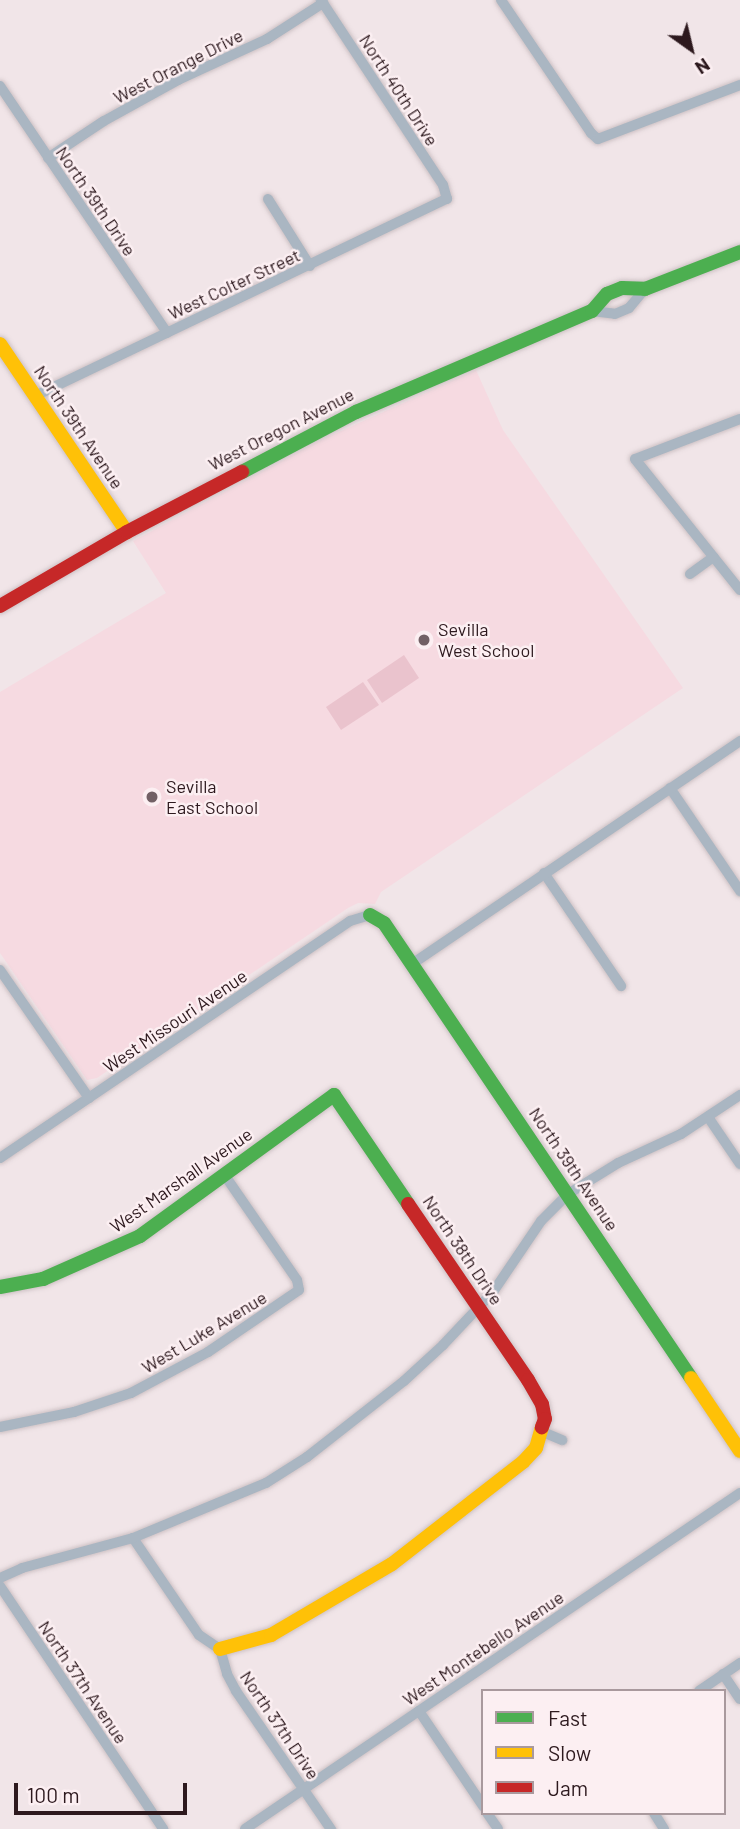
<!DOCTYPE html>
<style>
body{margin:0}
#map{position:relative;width:740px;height:1829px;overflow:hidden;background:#f1e5e8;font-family:Barlow,sans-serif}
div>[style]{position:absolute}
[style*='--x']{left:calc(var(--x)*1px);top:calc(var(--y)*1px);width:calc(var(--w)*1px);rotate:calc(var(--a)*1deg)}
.built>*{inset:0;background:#f6dae1}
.green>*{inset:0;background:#eac3cd}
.roads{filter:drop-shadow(0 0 2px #cdc1c4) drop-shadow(0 0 2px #cdc1c4)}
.street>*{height:10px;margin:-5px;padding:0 5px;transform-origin:5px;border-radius:5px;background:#aab6c2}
.fast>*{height:14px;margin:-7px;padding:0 7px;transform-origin:7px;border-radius:7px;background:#4caf50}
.slow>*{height:14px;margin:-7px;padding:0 7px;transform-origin:7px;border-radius:7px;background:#ffc107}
.jam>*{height:14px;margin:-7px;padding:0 7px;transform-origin:7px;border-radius:7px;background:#c62828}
.dots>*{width:19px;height:19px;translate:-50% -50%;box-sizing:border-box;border:4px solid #fceff2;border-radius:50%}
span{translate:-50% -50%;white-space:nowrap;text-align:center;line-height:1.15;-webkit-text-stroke:5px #fceff2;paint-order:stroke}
.street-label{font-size:18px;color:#2d191e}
.poi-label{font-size:18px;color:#2d191e}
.left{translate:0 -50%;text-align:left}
.legend{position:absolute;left:481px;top:1689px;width:245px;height:126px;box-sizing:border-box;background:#fceff2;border:2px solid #a9999d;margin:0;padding:9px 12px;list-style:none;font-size:21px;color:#2d191e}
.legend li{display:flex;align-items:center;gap:14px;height:35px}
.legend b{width:35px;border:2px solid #a9999d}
.north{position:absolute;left:656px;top:14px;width:70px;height:70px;-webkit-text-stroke:5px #fceff2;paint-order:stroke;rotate:146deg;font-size:19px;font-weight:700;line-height:28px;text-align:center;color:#2d191e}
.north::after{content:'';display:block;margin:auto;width:24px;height:32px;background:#2d191e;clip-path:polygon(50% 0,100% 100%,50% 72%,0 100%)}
.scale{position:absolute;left:14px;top:1783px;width:173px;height:32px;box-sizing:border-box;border:4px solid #2d191e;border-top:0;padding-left:9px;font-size:21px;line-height:24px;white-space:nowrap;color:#2d191e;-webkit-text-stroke:5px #fceff2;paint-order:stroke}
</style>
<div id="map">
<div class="built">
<i style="clip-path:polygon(476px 370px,503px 430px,683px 688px,381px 892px,375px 904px,358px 903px,348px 908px,97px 1078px,87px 1080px,0 953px,0 692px,166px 593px,133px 541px,319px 441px)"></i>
</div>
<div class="green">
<i style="clip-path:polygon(404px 655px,419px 678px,382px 703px,367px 680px)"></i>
<i style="clip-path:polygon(363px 682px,379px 705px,341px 730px,326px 707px)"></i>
</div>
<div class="roads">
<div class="street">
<i style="--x:501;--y:0;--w:161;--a:55.9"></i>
<i style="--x:591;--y:133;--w:9;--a:41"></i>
<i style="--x:598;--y:139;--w:152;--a:-20.8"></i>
<i style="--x:0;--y:86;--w:298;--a:55.9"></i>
<i style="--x:48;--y:158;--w:67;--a:-33.5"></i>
<i style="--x:104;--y:121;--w:85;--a:-29"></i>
<i style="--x:178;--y:80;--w:98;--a:-24.7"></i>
<i style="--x:267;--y:39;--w:67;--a:-32.7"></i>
<i style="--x:268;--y:199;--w:79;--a:57.9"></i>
<i style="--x:592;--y:311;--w:23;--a:7"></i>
<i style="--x:615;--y:314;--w:15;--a:-23"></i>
<i style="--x:629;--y:308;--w:25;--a:-50"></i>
<i style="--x:35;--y:396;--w:457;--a:-25.6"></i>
<i style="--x:447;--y:199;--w:15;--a:-106"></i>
<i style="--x:443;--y:185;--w:222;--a:-123.4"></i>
<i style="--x:740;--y:419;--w:112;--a:159.1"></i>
<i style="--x:635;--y:459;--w:168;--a:51.3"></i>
<i style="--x:690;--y:574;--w:29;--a:-36"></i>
<i style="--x:670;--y:788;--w:125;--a:55.8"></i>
<i style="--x:544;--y:873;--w:137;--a:55.7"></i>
<i style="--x:412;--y:964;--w:397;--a:-34.2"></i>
<i style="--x:0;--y:970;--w:156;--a:55.2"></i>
<i style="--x:708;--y:1117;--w:57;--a:55.8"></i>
<i style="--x:0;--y:1158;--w:423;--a:-34.1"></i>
<i style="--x:350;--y:921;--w:21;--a:-17"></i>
<i style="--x:0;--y:1427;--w:76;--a:-11.5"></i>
<i style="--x:74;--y:1412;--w:60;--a:-18.4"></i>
<i style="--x:131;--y:1393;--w:87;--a:-28"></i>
<i style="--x:208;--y:1352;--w:110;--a:-34.3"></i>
<i style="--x:299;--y:1290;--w:10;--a:-101"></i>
<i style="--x:297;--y:1280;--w:129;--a:-124.6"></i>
<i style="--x:543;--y:1432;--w:21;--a:23"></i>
<i style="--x:133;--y:1538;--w:117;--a:55.8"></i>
<i style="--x:199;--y:1635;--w:25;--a:34"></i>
<i style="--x:220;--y:1649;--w:26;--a:74"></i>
<i style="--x:227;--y:1674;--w:19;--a:62"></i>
<i style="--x:236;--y:1691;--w:168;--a:55.5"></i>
<i style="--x:0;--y:1578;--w:24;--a:-24"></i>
<i style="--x:22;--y:1568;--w:115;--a:-15.1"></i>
<i style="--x:133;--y:1538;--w:144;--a:-22.5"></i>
<i style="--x:266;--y:1483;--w:49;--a:-32.4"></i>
<i style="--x:307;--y:1457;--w:123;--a:-38.1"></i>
<i style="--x:404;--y:1381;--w:53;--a:-42.7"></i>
<i style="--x:443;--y:1345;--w:73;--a:-46.7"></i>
<i style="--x:493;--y:1292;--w:86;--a:-55.9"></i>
<i style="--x:541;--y:1221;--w:38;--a:-45"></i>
<i style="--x:568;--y:1194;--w:59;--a:-31.8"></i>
<i style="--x:618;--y:1163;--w:69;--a:-24.7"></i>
<i style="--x:681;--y:1134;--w:71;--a:-33.5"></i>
<i style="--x:0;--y:1586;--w:293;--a:56.1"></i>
<i style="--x:723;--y:1674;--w:30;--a:56"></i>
<i style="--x:699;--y:1691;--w:50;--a:-34.3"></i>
<i style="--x:419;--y:1711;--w:115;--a:56"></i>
<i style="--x:487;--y:1813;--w:19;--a:55"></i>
<i style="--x:654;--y:1813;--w:19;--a:58"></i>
<i style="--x:245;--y:1829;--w:598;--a:-34.17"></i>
</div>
<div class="fast">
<i style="--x:242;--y:472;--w:129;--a:-27.8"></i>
<i style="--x:356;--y:412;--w:257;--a:-23.2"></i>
<i style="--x:592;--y:311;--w:23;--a:-49"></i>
<i style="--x:607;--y:294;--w:16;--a:-22"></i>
<i style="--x:622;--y:288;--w:23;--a:2"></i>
<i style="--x:645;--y:289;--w:102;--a:-21.3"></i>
<i style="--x:370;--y:915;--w:16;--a:30"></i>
<i style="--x:384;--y:923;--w:549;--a:55.99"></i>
<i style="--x:0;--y:1287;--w:44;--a:-10.5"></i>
<i style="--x:43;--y:1279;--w:106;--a:-23.9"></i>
<i style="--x:140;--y:1236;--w:240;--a:-36"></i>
<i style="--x:334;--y:1095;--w:132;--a:55.8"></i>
</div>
<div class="slow">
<i style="--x:0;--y:344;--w:227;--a:56"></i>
<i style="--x:691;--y:1378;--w:88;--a:56.1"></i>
<i style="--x:220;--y:1649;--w:53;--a:-15.4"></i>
<i style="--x:271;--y:1635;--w:140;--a:-30.4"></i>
<i style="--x:392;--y:1564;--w:166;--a:-37.9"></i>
<i style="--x:523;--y:1462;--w:19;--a:-47"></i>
<i style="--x:536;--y:1448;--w:22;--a:-74"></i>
</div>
<div class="jam">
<i style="--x:0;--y:606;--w:147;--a:-30.2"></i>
<i style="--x:127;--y:532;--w:130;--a:-27.6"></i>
<i style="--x:408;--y:1204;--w:213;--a:55.7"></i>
<i style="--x:528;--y:1380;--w:28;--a:60"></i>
<i style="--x:542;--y:1404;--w:15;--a:79"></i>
<i style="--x:545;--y:1419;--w:9;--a:111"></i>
</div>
</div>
<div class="dots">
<i style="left:424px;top:640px;background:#726065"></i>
<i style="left:152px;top:797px;background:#726065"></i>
</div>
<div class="street-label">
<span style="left:178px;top:66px;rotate:-27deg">West Orange Drive</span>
<span style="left:399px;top:90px;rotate:57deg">North 40th Drive</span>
<span style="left:96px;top:201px;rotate:56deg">North 39th Drive</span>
<span style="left:234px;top:284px;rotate:-25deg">West Colter Street</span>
<span style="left:79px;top:427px;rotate:56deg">North 39th Avenue</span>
<span style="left:281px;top:429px;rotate:-27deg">West Oregon Avenue</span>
<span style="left:175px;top:1021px;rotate:-34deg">West Missouri Avenue</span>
<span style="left:574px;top:1169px;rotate:56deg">North 39th Avenue</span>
<span style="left:181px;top:1180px;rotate:-35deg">West Marshall Avenue</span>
<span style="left:463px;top:1250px;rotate:56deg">North 38th Drive</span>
<span style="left:204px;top:1332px;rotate:-31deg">West Luke Avenue</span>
<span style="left:483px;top:1648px;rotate:-34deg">West Montebello Avenue</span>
<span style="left:83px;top:1682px;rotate:56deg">North 37th Avenue</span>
<span style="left:280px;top:1725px;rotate:56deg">North 37th Drive</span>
</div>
<div class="poi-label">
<span class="left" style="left:438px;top:640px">Sevilla<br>West School</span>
<span class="left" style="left:166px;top:797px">Sevilla<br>East School</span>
</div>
<ul class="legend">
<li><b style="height:9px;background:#4caf50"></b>Fast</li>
<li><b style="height:9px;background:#ffc107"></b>Slow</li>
<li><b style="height:9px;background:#c62828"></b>Jam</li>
</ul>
<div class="north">N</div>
<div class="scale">100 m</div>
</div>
